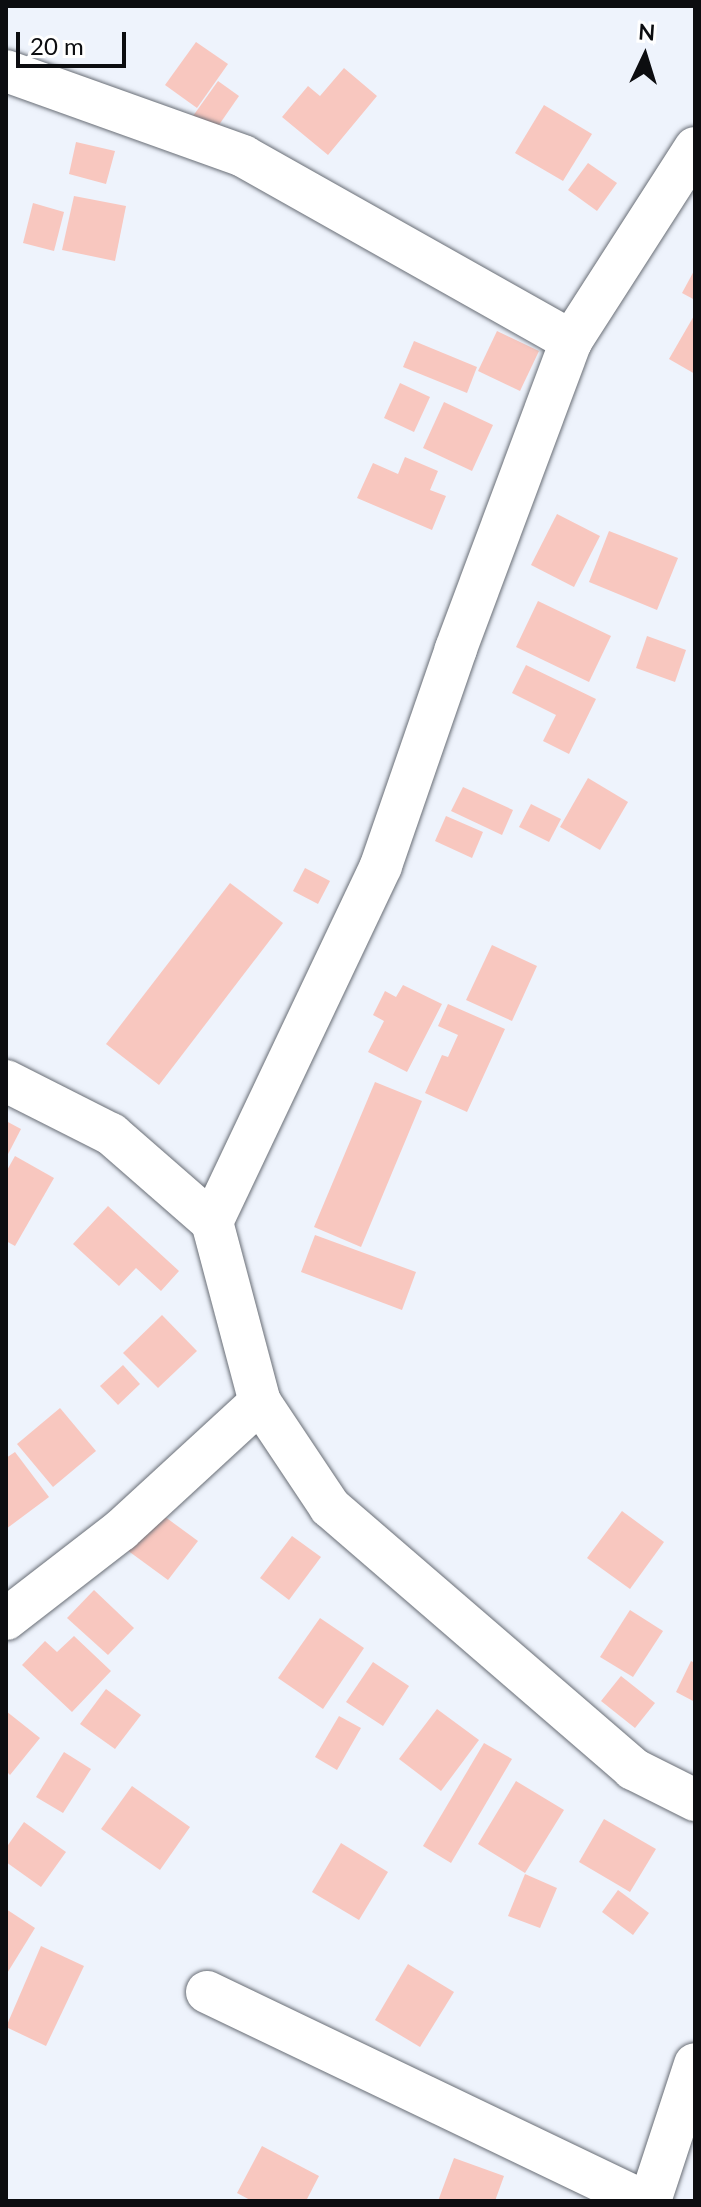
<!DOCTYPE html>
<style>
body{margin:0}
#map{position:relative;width:701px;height:2207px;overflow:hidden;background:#eef3fc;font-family:Lato,sans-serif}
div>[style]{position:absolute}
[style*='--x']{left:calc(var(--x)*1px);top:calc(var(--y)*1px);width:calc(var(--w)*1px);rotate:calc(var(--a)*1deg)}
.building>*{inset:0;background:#f8c7bf}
.roads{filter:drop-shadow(0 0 2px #696e76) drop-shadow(0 0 2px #696e76)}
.street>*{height:42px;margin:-21px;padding:0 21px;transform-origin:21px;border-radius:21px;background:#fff}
span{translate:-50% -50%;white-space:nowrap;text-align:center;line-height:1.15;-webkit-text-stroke:8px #fff;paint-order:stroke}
.frame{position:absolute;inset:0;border:8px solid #0c0d10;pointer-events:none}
.north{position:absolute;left:605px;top:16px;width:80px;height:80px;-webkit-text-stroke:6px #fff;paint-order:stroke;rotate:4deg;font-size:22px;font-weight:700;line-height:32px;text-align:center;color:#0c0d10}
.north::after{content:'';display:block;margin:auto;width:28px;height:36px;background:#0c0d10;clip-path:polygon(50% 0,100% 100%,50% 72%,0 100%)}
.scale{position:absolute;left:16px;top:32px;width:110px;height:36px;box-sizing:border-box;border:4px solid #0c0d10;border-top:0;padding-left:10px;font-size:24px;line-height:28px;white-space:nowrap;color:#0c0d10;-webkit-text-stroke:6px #fff;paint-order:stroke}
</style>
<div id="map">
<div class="building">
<i style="clip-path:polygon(196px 42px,228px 64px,197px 108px,165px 85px)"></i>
<i style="clip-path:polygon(344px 68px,377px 96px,328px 155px,282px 117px,308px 86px,320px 96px)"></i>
<i style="clip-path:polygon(218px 81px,239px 96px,214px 132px,193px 116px)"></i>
<i style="clip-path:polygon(544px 105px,592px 134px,563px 181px,515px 153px)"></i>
<i style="clip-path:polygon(76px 142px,115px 151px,106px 184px,69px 174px)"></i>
<i style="clip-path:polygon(588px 163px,617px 183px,597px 211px,568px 190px)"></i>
<i style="clip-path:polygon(74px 196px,126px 206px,115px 261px,62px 250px)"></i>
<i style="clip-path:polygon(33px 203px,64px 212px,54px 251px,23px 243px)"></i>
<i style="clip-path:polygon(695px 269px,695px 300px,682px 293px)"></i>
<i style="clip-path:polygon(695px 314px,695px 374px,669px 359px)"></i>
<i style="clip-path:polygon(497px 331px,539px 351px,520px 391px,478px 371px)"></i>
<i style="clip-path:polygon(414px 341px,477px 367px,467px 393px,403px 367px)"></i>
<i style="clip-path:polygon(400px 383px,430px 397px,414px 432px,384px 418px)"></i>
<i style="clip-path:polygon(444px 402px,493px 425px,472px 471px,423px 448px)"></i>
<i style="clip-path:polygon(405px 457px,438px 471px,430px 490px,446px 496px,432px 530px,357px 498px,373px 463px,398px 474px)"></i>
<i style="clip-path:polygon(557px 514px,600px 536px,574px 587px,531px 565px)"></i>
<i style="clip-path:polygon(609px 531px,678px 558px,657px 610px,589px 582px)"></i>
<i style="clip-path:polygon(538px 601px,611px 636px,589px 682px,516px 647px)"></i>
<i style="clip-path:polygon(647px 636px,686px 650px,675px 682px,636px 668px)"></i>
<i style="clip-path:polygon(526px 665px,596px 699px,569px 754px,543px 741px,556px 715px,512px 693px)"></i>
<i style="clip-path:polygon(588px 778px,628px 802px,600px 850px,560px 827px)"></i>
<i style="clip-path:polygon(463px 787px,513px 810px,502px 835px,451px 811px)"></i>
<i style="clip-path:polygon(531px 804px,561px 819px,549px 842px,519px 827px)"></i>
<i style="clip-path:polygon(446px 816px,483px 832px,472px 858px,435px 841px)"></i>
<i style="clip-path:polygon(305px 868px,330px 881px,318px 904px,293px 891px)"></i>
<i style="clip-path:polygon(230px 883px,283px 923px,159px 1085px,106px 1044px)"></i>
<i style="clip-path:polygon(492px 945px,537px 966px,512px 1021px,466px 1000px)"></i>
<i style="clip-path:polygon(403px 985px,442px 1004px,407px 1072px,368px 1052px,384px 1021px,373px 1015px,385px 991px,396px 997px)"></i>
<i style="clip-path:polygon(448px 1004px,505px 1029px,467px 1112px,425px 1093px,442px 1055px,448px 1057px,458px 1035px,438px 1026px)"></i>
<i style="clip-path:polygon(375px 1082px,422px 1101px,361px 1247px,314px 1227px)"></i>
<i style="clip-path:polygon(6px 1121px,21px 1129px,6px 1158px)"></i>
<i style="clip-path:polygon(15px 1156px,54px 1178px,15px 1246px,6px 1241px,6px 1172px)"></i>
<i style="clip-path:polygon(108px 1206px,179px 1271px,161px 1291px,136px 1268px,119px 1286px,73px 1244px)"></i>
<i style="clip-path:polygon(315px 1235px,416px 1272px,402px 1310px,301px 1272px)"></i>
<i style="clip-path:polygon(162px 1315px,197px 1351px,158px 1388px,123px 1353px)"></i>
<i style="clip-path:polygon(123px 1365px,140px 1384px,118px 1405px,100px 1386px)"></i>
<i style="clip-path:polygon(60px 1408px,96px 1451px,53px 1487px,17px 1444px)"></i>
<i style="clip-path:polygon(15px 1452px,49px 1497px,6px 1529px,6px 1458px)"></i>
<i style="clip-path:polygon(157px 1511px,198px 1541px,168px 1580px,127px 1550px)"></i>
<i style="clip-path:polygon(622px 1511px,664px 1542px,630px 1589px,587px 1558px)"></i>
<i style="clip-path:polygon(292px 1536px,321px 1557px,289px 1600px,260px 1578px)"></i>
<i style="clip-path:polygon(94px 1590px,134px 1628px,108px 1655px,67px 1618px)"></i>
<i style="clip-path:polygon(630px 1610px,663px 1631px,633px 1677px,600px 1657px)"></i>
<i style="clip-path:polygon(320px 1618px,364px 1648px,323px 1709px,278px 1678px)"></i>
<i style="clip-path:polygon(74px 1636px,111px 1671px,72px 1712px,22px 1665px,45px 1641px,57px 1652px)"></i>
<i style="clip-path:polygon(691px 1661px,695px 1663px,695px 1702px,676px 1692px)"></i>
<i style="clip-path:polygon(373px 1662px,409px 1686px,383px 1726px,346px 1702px)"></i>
<i style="clip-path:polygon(621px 1676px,655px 1703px,635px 1728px,601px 1701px)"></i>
<i style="clip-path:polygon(106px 1689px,141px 1715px,115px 1749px,80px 1724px)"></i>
<i style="clip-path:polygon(437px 1709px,479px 1740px,441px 1791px,399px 1759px)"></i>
<i style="clip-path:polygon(6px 1711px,40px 1738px,10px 1775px,6px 1771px)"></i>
<i style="clip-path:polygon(339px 1716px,361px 1728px,337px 1770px,315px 1757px)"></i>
<i style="clip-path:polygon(484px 1743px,512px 1759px,451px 1863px,423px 1846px)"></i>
<i style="clip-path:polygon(64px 1752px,91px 1769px,63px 1813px,36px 1797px)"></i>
<i style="clip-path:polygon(516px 1781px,564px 1810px,525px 1873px,478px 1844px)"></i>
<i style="clip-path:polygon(132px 1786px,190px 1827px,160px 1870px,101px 1829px)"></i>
<i style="clip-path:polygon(604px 1819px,656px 1849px,630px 1892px,579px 1862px)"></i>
<i style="clip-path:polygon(24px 1822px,66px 1852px,41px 1887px,6px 1862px,6px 1848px)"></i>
<i style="clip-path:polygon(341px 1843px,388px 1872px,359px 1920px,312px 1892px)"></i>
<i style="clip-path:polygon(525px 1874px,557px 1888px,540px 1928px,508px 1916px)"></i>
<i style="clip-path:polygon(618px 1890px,649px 1913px,633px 1935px,602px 1912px)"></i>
<i style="clip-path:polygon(6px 1909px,35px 1928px,6px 1975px)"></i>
<i style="clip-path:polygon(41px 1946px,84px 1966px,46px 2046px,6px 2027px)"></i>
<i style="clip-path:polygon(408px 1964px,454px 1992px,420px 2047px,375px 2020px)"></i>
<i style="clip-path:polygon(262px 2146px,319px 2176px,306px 2201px,252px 2201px,237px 2193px)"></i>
<i style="clip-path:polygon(454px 2158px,504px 2176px,495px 2201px,438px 2201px)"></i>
</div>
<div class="roads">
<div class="street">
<i style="--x:6;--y:71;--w:252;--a:19.7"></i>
<i style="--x:243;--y:156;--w:377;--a:29.4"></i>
<i style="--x:695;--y:148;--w:229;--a:122.7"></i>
<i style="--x:571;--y:341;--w:329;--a:110.5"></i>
<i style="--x:456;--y:649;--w:230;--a:109.1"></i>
<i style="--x:381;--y:866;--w:394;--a:115.4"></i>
<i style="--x:212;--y:1222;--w:186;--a:75.1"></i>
<i style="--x:260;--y:1402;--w:126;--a:56.3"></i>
<i style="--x:330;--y:1507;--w:401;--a:40.8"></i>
<i style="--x:633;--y:1769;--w:69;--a:26.6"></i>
<i style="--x:6;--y:1081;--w:118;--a:26.8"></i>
<i style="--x:111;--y:1134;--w:134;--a:41.1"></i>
<i style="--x:6;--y:1619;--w:145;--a:-37.7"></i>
<i style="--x:121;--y:1530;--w:189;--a:-42.6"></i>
<i style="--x:207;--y:1992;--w:484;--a:25.6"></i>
<i style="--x:650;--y:2201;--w:144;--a:-71.8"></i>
</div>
</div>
<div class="frame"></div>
<div class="north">N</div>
<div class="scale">20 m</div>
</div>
